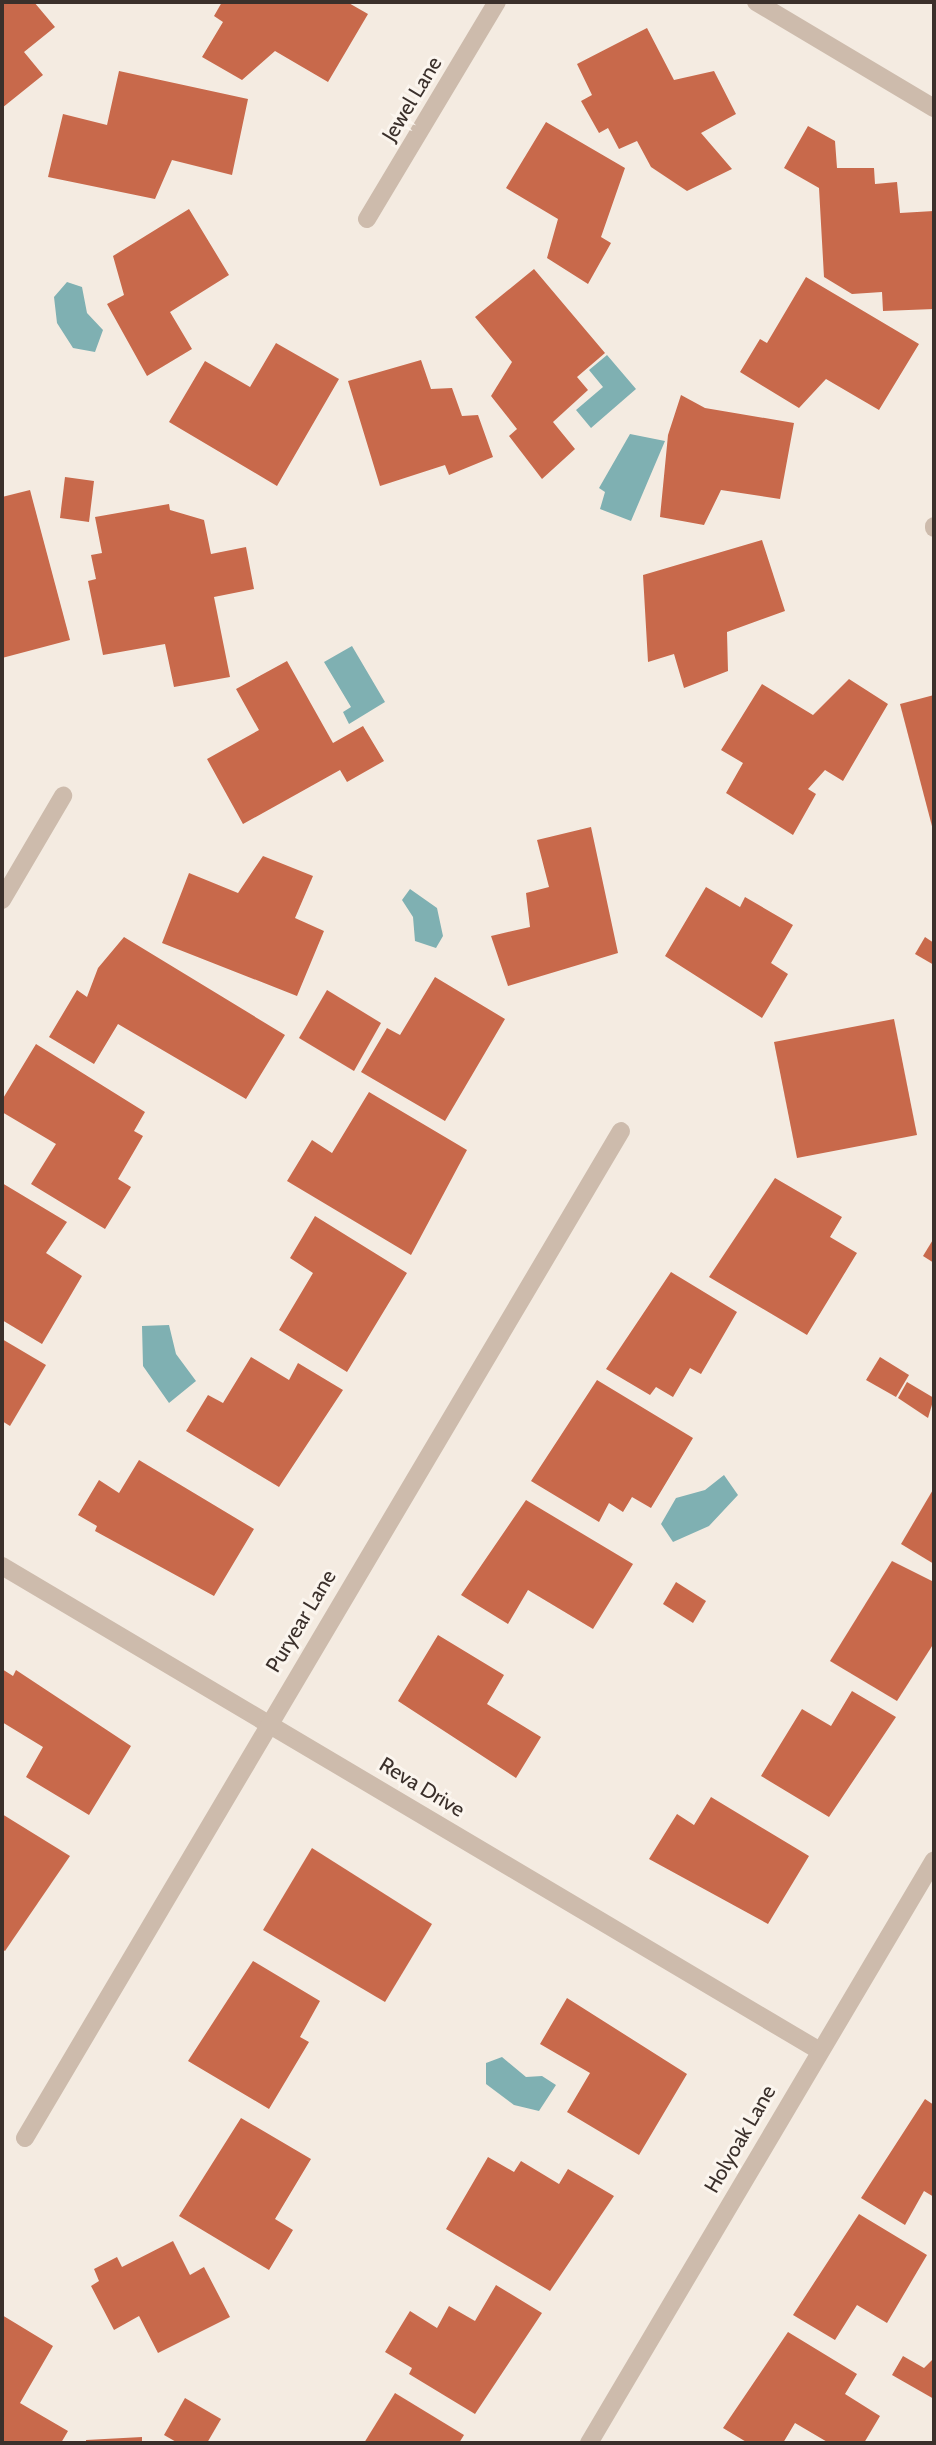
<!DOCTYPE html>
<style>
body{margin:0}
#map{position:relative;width:936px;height:2445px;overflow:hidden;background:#f4ebe1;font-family:Cabin,sans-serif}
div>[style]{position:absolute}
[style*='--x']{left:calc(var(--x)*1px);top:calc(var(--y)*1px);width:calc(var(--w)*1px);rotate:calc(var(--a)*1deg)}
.water>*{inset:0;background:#7fb0b2}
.building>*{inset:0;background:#c8694b}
.minor>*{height:18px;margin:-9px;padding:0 9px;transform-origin:9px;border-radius:9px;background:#cdbbac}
span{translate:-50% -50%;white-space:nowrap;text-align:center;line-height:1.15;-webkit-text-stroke:6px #fbf5ee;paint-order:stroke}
.street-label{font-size:21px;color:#3b302b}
.frame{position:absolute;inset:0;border:4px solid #3b302b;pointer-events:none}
</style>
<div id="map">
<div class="water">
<i style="clip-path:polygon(67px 282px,82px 287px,87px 313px,103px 330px,95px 352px,73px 348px,57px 323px,54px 297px)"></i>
<i style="clip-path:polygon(607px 355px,636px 389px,591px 428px,576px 410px,603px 387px,589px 370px)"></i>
<i style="clip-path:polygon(630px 434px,665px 441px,631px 521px,600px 509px,605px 492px,599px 488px)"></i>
<i style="clip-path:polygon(352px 646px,385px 702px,349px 724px,343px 712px,351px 707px,324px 662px)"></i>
<i style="clip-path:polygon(410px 889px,437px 908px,443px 936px,436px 948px,415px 941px,413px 917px,402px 900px)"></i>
<i style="clip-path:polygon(169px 1325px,176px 1354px,196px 1381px,169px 1403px,143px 1366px,142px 1326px)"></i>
<i style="clip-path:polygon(724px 1475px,738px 1495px,709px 1526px,673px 1542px,661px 1524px,676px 1498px,705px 1490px)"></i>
<i style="clip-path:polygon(502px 2057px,526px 2077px,542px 2076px,556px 2085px,539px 2111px,514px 2105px,486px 2084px,486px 2063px)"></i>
</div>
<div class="building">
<i style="clip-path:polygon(2px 2px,34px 2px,55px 27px,24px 52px,43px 75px,2px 108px)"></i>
<i style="clip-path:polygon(222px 2px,347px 2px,368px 14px,328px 82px,275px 51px,242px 80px,202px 57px,223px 22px,214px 16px)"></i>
<i style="clip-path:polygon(647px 28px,674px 80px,714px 71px,736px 114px,701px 133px,732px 169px,687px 191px,651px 167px,637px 141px,619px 149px,608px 128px,599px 133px,581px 101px,592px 95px,577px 64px)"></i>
<i style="clip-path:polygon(119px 71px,248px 99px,232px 175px,172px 160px,155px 199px,48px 177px,63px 114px,107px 125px)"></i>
<i style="clip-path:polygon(546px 122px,625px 168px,601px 237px,611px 243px,588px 284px,547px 258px,558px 219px,506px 188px)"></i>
<i style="clip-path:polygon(808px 126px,835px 141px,837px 168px,874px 168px,875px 184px,897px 182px,900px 213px,934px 211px,934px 309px,883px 311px,882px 292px,852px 294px,824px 277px,819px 188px,784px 168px)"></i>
<i style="clip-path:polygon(189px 209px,229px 275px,170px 312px,192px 349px,147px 376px,107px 304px,124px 295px,113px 256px)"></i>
<i style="clip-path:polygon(534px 269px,605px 353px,577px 377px,588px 390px,553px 422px,575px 449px,542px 479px,509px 436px,517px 429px,491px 396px,512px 362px,475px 317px)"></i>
<i style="clip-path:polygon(806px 277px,919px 344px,879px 410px,826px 379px,799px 408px,740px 372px,760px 339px,767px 343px)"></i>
<i style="clip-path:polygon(276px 343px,339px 379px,277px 486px,169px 422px,205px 361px,250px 387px)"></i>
<i style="clip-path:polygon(421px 360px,431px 389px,452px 388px,462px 416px,478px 415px,493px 457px,449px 475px,445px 465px,380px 486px,348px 381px)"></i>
<i style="clip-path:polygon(681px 395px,705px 408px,794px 423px,780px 499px,721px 490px,704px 525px,660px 517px,668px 435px)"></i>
<i style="clip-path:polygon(65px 477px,94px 481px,89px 522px,60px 518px)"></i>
<i style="clip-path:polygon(30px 490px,70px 640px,2px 658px,2px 497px)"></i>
<i style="clip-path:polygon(169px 504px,170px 510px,204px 520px,211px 554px,246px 547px,254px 589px,214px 597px,230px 677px,174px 687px,165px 644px,103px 655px,88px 581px,96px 579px,91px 555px,102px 553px,95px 517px)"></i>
<i style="clip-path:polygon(762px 540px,785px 611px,727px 632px,728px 671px,684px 688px,674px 654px,648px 662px,643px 575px)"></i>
<i style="clip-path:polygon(287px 661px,333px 743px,363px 726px,384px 761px,347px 782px,340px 770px,243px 824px,207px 759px,259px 730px,236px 689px)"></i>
<i style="clip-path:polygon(849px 679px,888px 704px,843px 781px,825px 770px,808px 789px,816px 794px,793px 835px,726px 793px,743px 763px,721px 750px,762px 684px,813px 715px)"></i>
<i style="clip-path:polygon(934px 695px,934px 830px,933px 830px,900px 704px)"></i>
<i style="clip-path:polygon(591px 827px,618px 953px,508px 986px,491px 936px,530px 927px,526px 893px,549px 887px,537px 840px)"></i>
<i style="clip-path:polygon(263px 856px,313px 876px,295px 918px,324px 931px,297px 996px,162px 943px,189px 873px,238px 893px)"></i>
<i style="clip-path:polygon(706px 887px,740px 907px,745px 897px,793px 925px,771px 963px,788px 974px,762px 1018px,665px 956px)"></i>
<i style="clip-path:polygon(124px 937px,285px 1035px,246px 1099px,118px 1024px,94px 1064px,49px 1037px,77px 990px,87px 997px,98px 968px)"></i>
<i style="clip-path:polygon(925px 937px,934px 943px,934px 965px,915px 954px)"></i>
<i style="clip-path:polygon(435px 977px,505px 1019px,445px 1121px,361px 1072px,387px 1028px,400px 1035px)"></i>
<i style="clip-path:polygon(327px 990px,381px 1023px,354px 1071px,299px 1038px)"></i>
<i style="clip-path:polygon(894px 1019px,917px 1135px,797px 1158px,774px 1042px)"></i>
<i style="clip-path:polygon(36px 1044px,145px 1112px,134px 1131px,143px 1136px,118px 1179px,131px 1187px,105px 1229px,31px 1184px,56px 1144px,2px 1112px,2px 1100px)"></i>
<i style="clip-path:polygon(369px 1092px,467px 1150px,411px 1255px,287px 1181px,312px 1140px,332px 1153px)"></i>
<i style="clip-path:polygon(775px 1178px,842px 1217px,830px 1237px,857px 1253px,807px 1335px,709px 1277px)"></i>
<i style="clip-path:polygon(2px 1183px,67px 1222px,46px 1253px,82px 1276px,42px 1344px,2px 1320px)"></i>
<i style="clip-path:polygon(315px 1216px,407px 1273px,347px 1372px,279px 1330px,313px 1273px,290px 1258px)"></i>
<i style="clip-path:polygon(934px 1238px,934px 1263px,923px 1256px)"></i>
<i style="clip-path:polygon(671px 1272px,737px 1312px,701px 1374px,690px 1368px,673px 1397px,656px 1387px,650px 1395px,606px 1369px)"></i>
<i style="clip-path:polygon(2px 1339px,46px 1365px,10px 1426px,2px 1421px)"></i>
<i style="clip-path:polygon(251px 1357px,289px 1380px,298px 1363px,343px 1390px,279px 1487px,186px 1431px,208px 1395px,223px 1403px)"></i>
<i style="clip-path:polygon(880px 1357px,909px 1375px,896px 1397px,866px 1380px)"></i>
<i style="clip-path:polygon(597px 1380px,693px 1438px,651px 1508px,632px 1497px,623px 1512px,609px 1503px,599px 1522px,531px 1481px)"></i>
<i style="clip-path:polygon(907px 1382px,934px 1398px,928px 1418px,898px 1398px)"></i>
<i style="clip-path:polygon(139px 1460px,254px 1529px,214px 1596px,95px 1531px,97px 1526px,78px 1515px,99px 1480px,119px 1493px)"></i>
<i style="clip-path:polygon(934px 1488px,934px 1564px,901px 1544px)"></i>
<i style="clip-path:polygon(526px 1500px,633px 1564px,593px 1629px,528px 1590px,508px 1624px,461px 1595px)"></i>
<i style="clip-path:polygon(892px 1561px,934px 1582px,934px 1643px,897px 1701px,830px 1661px)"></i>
<i style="clip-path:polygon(676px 1582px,706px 1601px,693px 1623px,663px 1604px)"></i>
<i style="clip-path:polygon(438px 1635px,504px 1675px,487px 1704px,541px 1737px,516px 1778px,398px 1701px)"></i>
<i style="clip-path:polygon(2px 1669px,13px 1676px,16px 1670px,131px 1746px,89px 1815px,26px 1777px,43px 1747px,2px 1722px)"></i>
<i style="clip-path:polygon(852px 1691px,896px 1717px,829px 1817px,761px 1776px,802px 1709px,831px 1726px)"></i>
<i style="clip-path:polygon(711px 1797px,809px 1856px,768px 1924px,649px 1859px,677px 1814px,694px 1825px)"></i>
<i style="clip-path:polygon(2px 1814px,70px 1856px,5px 1951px,2px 1949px)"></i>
<i style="clip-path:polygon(312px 1848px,432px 1924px,385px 2002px,263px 1930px)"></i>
<i style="clip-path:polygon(253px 1961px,320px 2001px,300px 2037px,309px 2042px,269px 2109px,188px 2061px)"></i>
<i style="clip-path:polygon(567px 1998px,687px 2074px,639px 2155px,567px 2112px,590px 2073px,540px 2044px)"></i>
<i style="clip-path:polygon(925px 2099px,934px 2105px,934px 2197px,924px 2191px,905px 2225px,861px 2198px)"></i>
<i style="clip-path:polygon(241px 2118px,311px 2159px,275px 2219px,293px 2230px,269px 2270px,179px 2216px)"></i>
<i style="clip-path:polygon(488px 2157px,514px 2172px,521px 2161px,559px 2184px,568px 2169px,614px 2196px,550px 2291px,446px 2229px)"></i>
<i style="clip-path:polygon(859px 2214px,927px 2255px,887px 2323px,857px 2305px,835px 2340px,793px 2315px)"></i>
<i style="clip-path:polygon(173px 2241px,190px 2275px,204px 2267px,230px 2317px,158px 2353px,139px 2316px,114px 2330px,91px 2286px,99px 2281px,94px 2269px,117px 2257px,122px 2267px)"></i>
<i style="clip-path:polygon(496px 2285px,542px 2313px,475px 2414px,409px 2374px,412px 2368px,385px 2352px,410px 2311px,437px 2328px,449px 2306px,475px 2321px)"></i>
<i style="clip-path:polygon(2px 2315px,53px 2346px,20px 2403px,68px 2431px,61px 2443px,2px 2443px)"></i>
<i style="clip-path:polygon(788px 2332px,857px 2374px,845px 2394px,880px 2416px,864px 2443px,829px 2443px,795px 2423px,783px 2443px,748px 2443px,723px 2428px)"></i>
<i style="clip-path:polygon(903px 2356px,924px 2368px,934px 2358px,934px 2399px,892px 2375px)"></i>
<i style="clip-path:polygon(395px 2393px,464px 2435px,459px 2443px,364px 2443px)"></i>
<i style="clip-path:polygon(185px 2398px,221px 2419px,207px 2443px,178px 2443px,164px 2435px)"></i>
<i style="clip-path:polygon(142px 2437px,142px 2443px,86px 2443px,86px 2440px)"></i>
</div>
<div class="minor">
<i style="--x:756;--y:2;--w:207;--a:30.8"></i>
<i style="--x:367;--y:219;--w:253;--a:-59.1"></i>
<i style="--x:934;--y:528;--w:2;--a:-90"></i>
<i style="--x:2;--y:900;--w:121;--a:-59.6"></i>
<i style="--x:2;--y:1566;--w:949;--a:30.67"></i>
<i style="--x:25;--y:2138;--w:1170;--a:-59.38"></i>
<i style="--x:589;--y:2443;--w:677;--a:-59.38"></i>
</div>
<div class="street-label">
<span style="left:412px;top:99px;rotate:-59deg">Jewel Lane</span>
<span style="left:301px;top:1621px;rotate:-59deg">Puryear Lane</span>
<span style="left:422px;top:1787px;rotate:31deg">Reva Drive</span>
<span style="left:740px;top:2139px;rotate:-60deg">Holyoak Lane</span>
</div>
<div class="frame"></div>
</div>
